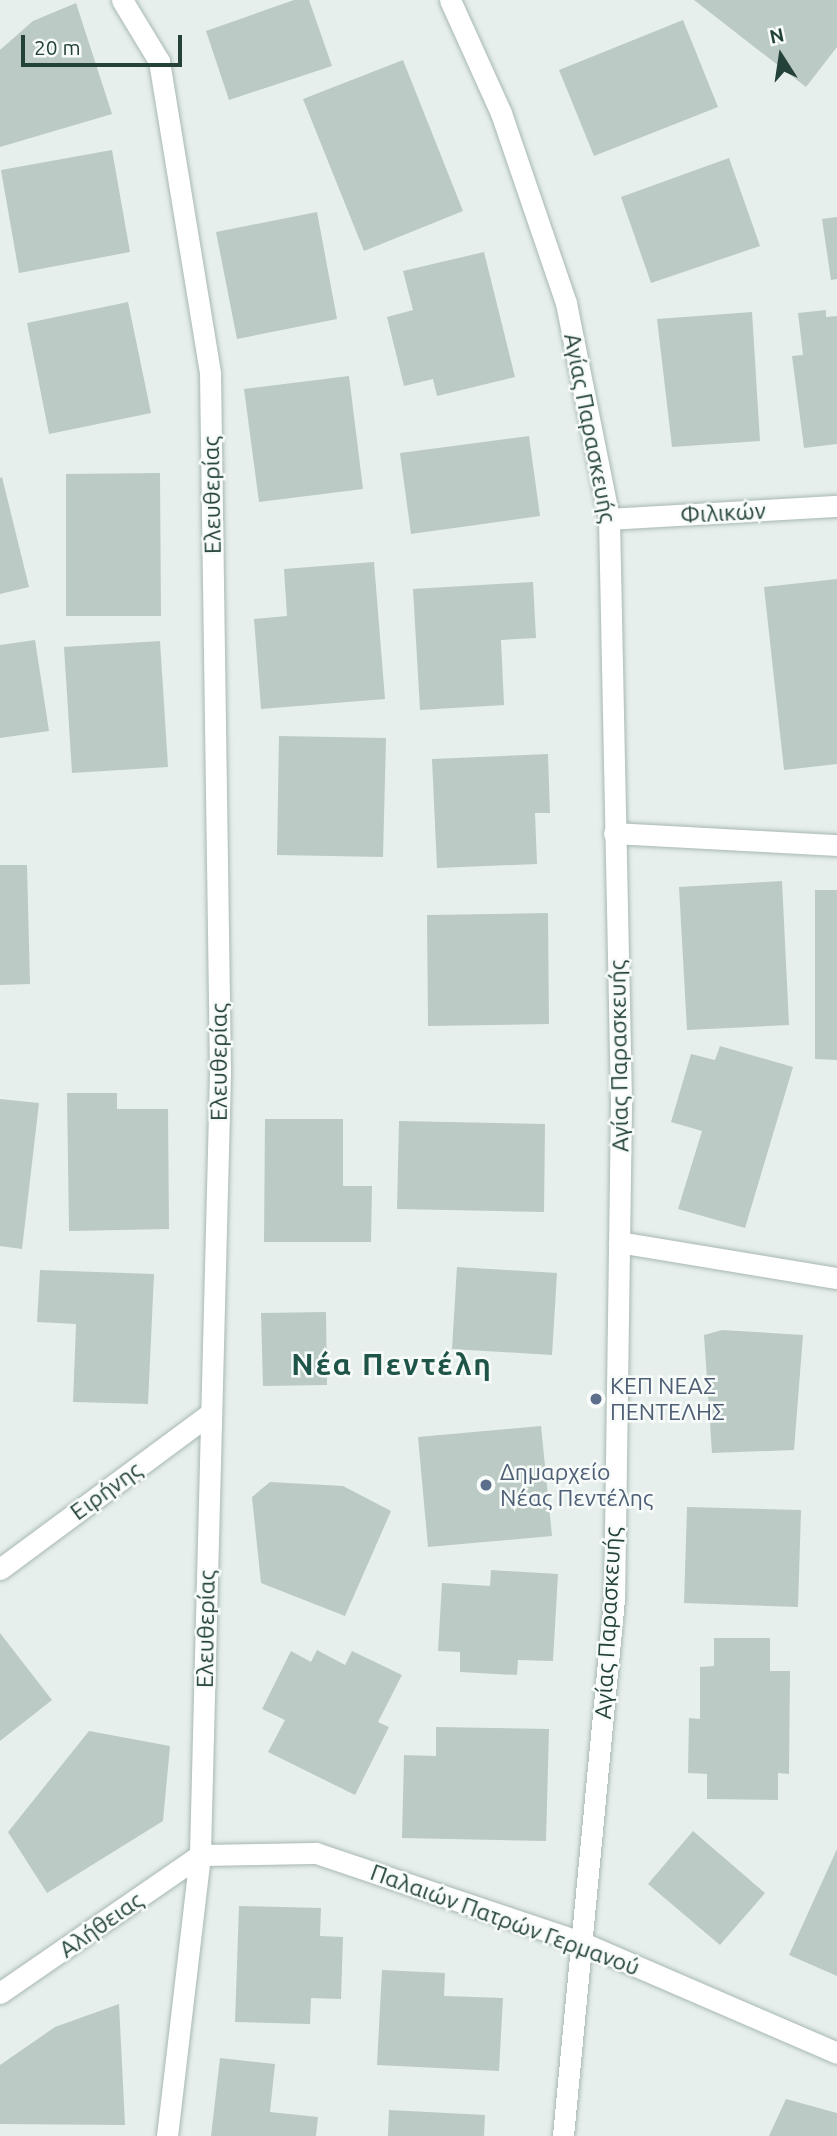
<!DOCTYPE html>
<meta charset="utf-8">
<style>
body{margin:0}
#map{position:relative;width:837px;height:2136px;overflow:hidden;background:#e6efeb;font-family:Ubuntu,sans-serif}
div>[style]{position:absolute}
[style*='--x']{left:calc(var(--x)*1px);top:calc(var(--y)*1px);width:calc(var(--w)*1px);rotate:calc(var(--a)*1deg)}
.building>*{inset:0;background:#bbcac4}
.roads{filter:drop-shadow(0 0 2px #a8b8b2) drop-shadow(0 0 2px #a8b8b2)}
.minor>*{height:21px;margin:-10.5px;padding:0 10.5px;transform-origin:10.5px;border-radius:10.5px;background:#fff}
.dots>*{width:19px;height:19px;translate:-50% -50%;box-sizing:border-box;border:4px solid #f7fbf9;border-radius:50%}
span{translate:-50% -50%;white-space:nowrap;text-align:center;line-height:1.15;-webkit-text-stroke:5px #f7fbf9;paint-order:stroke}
.street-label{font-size:23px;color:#24423a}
.service-label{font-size:23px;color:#4e5e75}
.left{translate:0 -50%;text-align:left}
.district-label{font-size:30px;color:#1f5548;font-weight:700;letter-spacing:2px}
.north{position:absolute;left:746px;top:21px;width:70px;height:70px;-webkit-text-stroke:5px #f7fbf9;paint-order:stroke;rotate:348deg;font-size:19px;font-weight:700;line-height:28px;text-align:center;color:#24423a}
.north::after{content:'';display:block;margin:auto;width:24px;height:32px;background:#24423a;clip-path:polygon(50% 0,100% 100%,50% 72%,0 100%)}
.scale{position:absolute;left:21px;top:35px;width:161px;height:32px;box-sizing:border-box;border:4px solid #24423a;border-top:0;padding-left:9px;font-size:21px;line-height:24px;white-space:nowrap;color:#24423a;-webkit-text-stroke:5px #f7fbf9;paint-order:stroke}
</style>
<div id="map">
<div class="building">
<i style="clip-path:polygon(294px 0,309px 0,332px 66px,229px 100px,206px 31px)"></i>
<i style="clip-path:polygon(694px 0,837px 0,837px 47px,806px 87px)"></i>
<i style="clip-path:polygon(76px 3px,112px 114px,0 147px,0 50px,33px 21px)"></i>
<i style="clip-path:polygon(683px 20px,718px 107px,594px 156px,559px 70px)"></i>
<i style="clip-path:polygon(403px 60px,463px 211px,364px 251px,303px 99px)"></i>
<i style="clip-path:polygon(112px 150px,130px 252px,19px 273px,1px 170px)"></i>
<i style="clip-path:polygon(729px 158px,760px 246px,651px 283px,621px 197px)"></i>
<i style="clip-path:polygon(317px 212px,337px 319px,237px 339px,216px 232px)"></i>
<i style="clip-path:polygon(837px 217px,837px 279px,831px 280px,822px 219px)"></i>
<i style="clip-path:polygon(484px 252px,515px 377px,437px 396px,433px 379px,404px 386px,387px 317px,413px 310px,403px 271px)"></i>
<i style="clip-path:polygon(128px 302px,151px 413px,49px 434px,27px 323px)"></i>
<i style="clip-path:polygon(826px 310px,826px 317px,837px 316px,837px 444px,804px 448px,792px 356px,803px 355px,798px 313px)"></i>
<i style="clip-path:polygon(752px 312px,760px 441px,672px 447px,657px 319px)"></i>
<i style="clip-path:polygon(349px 376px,363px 489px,259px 502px,244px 389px)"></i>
<i style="clip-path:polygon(529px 436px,540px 516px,411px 534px,400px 453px)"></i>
<i style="clip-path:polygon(160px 473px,161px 616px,66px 616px,66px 474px)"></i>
<i style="clip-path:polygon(2px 477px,29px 587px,0 594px,0 478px)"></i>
<i style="clip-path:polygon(374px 562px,385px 699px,261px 709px,254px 619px,287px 616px,284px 569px)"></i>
<i style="clip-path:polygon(837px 579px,837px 764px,784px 770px,764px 587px)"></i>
<i style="clip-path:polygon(533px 582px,536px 638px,501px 640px,504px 705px,420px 710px,413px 589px)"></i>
<i style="clip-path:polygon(35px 640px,49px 731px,0 738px,0 645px)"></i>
<i style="clip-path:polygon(160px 641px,168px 767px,72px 773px,64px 647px)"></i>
<i style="clip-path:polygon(279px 736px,386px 738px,383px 857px,277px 855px)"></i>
<i style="clip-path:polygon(548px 754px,550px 813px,535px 813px,537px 864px,437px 868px,432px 759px)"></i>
<i style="clip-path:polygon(0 865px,27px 865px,30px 984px,0 985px)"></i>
<i style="clip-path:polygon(782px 881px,789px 1025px,687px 1030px,679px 887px)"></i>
<i style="clip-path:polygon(815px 890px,837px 890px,837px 1060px,815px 1059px)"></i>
<i style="clip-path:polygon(548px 913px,549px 1024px,428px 1026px,427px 915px)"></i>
<i style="clip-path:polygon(720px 1046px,793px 1067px,745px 1228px,678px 1209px,702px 1131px,671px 1122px,691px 1054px,715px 1060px)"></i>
<i style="clip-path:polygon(67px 1093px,117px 1093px,117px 1109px,168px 1109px,169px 1229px,69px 1231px)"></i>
<i style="clip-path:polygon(0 1099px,39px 1103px,22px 1249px,0 1246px)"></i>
<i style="clip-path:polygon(265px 1119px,343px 1119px,343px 1186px,372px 1186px,371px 1242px,264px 1242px)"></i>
<i style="clip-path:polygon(399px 1121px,545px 1124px,544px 1212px,397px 1209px)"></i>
<i style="clip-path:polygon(457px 1267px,557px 1273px,552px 1355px,452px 1349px)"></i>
<i style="clip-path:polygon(40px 1270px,154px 1274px,148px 1404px,73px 1402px,76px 1324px,37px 1322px)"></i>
<i style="clip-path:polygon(326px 1312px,327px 1385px,263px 1386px,261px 1313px)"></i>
<i style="clip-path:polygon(722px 1330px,803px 1335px,794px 1450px,712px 1453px,704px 1335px)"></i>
<i style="clip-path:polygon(541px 1426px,552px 1536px,428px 1547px,418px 1437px)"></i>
<i style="clip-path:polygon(270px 1482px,343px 1486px,391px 1511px,345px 1616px,261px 1583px,252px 1497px)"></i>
<i style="clip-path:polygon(687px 1507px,801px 1510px,798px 1607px,684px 1603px)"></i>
<i style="clip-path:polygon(491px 1570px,558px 1574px,553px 1661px,518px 1660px,517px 1675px,460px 1672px,460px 1652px,438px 1651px,442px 1583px,490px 1586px)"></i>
<i style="clip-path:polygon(0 1633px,52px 1700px,0 1741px)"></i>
<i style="clip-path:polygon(714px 1638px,770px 1638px,770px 1671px,790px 1671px,789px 1774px,778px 1773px,778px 1800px,707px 1799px,707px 1774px,688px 1773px,689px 1718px,700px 1719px,700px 1667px,714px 1666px)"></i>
<i style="clip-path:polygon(317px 1650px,345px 1665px,352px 1651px,402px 1675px,378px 1722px,389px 1727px,355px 1795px,268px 1752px,285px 1720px,262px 1709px,291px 1651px,311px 1662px)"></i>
<i style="clip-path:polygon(436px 1727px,549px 1729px,546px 1841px,402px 1838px,404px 1755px,436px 1756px)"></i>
<i style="clip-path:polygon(89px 1731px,170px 1746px,163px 1821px,47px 1893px,8px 1832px)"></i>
<i style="clip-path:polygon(693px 1831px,765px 1893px,720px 1945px,648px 1884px)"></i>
<i style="clip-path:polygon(837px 1849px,837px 1976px,789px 1955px)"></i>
<i style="clip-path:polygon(239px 1906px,321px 1908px,320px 1936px,343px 1937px,341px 1999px,311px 1998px,310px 2024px,235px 2022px)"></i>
<i style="clip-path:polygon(382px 1970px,445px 1973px,444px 1996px,503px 1998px,499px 2071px,377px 2065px)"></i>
<i style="clip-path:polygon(119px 2004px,125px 2125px,0 2124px,0 2065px,55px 2027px)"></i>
<i style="clip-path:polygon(220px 2058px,275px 2064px,270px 2112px,318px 2117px,316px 2136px,211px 2136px)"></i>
<i style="clip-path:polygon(786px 2099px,837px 2113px,837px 2136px,769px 2136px)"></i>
<i style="clip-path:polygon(389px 2110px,485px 2115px,484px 2136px,388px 2136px)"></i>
</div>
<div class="roads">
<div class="minor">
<i style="--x:122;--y:0;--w:71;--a:58.8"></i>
<i style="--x:159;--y:61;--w:316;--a:80.7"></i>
<i style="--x:210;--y:373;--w:700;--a:89.18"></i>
<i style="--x:220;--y:1073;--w:782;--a:91.47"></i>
<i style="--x:200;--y:1855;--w:283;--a:96.7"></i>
<i style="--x:450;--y:0;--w:124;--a:65.7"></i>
<i style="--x:501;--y:113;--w:201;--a:71.1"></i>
<i style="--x:566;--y:303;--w:220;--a:78.7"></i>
<i style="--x:609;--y:519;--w:585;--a:88.82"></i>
<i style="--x:621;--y:1104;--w:495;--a:90.8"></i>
<i style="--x:614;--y:1599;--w:539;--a:95.43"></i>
<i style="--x:609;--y:519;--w:228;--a:-3.3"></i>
<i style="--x:614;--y:833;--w:223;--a:3.1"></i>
<i style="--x:619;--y:1242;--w:221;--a:9.4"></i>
<i style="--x:0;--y:1569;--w:262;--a:-36.5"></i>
<i style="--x:200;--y:1855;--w:116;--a:-1"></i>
<i style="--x:316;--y:1853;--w:282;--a:18.6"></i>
<i style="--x:583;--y:1943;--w:277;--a:23.4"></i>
<i style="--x:0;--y:1993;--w:243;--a:-34.6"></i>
</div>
</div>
<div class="dots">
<i style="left:596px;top:1399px;background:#5c6f8a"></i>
<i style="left:486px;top:1485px;background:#5c6f8a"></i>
</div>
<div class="street-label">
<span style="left:590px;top:428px;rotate:79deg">Αγίας Παρασκευής</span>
<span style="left:212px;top:495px;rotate:-91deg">Ελευθερίας</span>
<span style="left:723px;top:513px;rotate:-3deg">Φιλικών</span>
<span style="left:619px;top:1056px;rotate:-91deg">Αγίας Παρασκευής</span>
<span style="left:219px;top:1062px;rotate:-90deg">Ελευθερίας</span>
<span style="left:106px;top:1491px;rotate:-36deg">Ειρήνης</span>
<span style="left:608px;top:1623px;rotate:-87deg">Αγίας Παρασκευής</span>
<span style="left:206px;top:1629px;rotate:-89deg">Ελευθερίας</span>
<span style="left:505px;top:1920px;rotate:20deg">Παλαιών Πατρών Γερμανού</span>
<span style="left:101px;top:1925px;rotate:-35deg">Αλήθειας</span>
</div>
<div class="service-label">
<span class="left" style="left:610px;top:1399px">ΚΕΠ ΝΕΑΣ<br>ΠΕΝΤΕΛΗΣ</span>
<span class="left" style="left:500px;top:1485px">Δημαρχείο<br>Νέας Πεντέλης</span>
</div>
<div class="district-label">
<span style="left:392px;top:1364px">Νέα Πεντέλη</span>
</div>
<div class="north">N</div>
<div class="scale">20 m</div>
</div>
